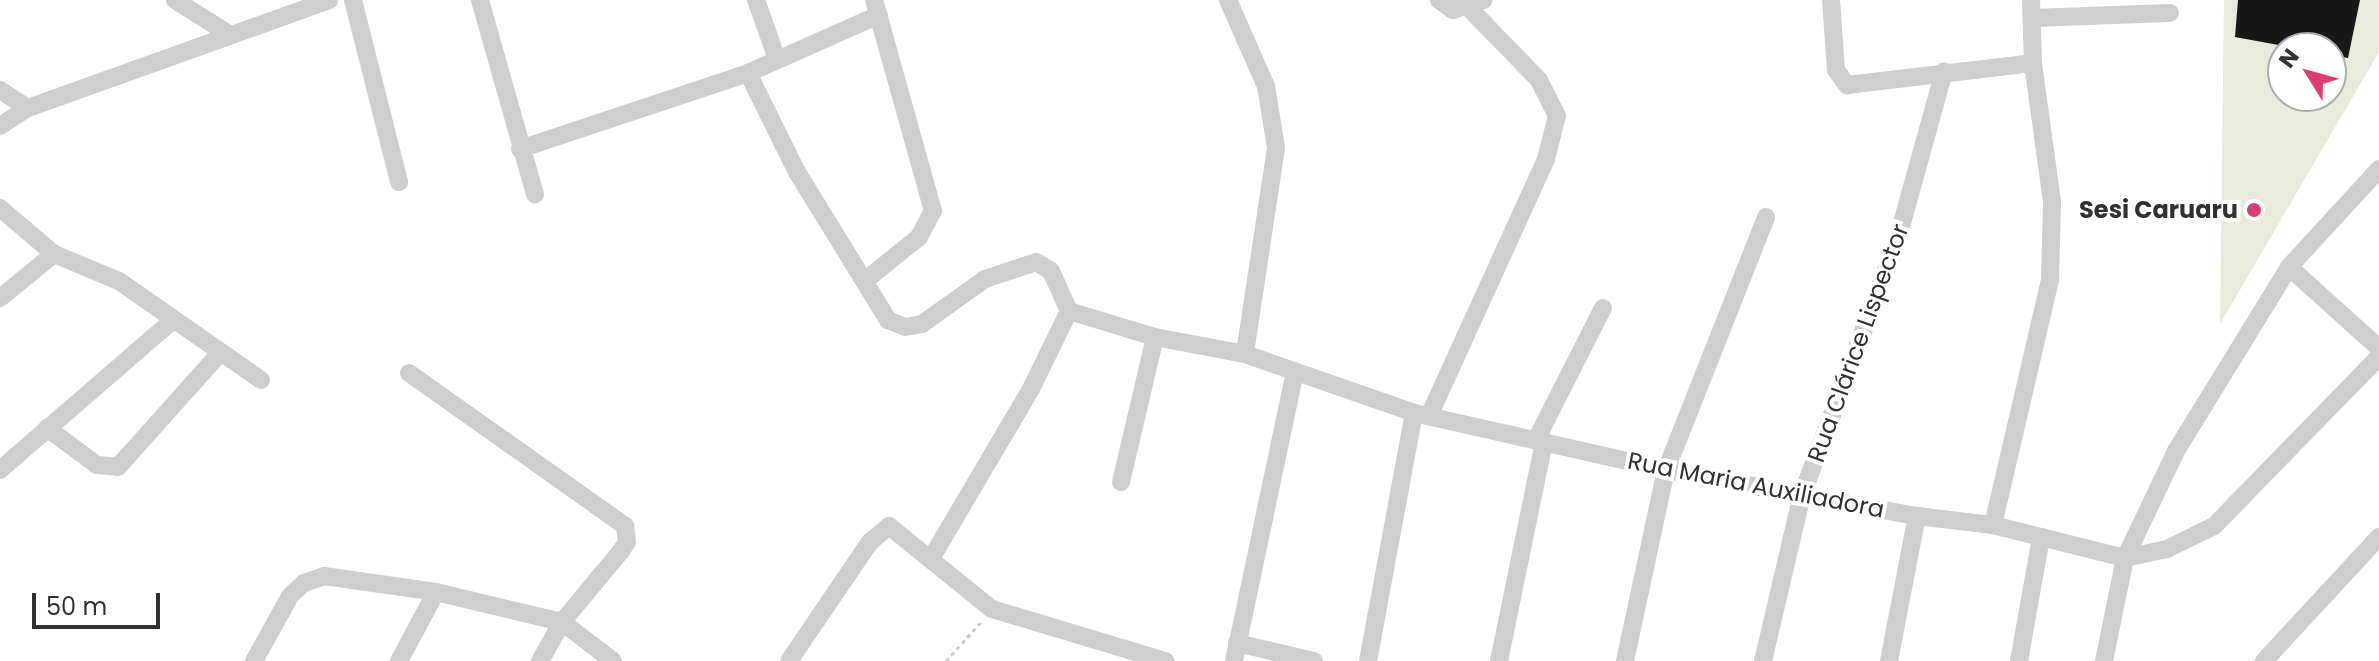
<!DOCTYPE html>
<meta charset="utf-8">
<style>
body{margin:0}
#map{position:relative;width:2379px;height:661px;overflow:hidden;background:#fff;font-family:Poppins,sans-serif}
div>[style]{position:absolute}
[style*='--x']{left:calc(var(--x)*1px);top:calc(var(--y)*1px);width:calc(var(--w)*1px);rotate:calc(var(--a)*1deg)}
.green>*{inset:0;background:#e7eadd}
.building>*{inset:0;background:#181818}
.path>*{height:3px;margin-top:-1.5px;transform-origin:0;background:repeating-linear-gradient(90deg,#cbcbcb 0 4px,transparent 0 8px)}
.minor>*{height:18px;margin:-9px;padding:0 9px;transform-origin:9px;border-radius:9px;background:#cecece}
.dots>*{width:22px;height:22px;translate:-50% -50%;box-sizing:border-box;border:4px solid #fff;border-radius:50%}
span{translate:-50% -50%;white-space:nowrap;text-align:center;line-height:1.15;-webkit-text-stroke:8px #fff;paint-order:stroke}
.poi-label{font-size:24px;color:#313131;font-weight:700}
.right{translate:-100% -50%;text-align:right}
.street-label{font-size:24px;color:#313131}
.north{position:absolute;left:2267px;top:32px;width:80px;height:80px;box-sizing:border-box;background:#fff;border:2px solid #adadad;border-radius:50%;rotate:307deg;font-size:22px;font-weight:700;line-height:32px;text-align:center;color:#313131}
.north::after{content:'';display:block;margin:auto;width:28px;height:36px;background:#dd3d70;clip-path:polygon(50% 0,100% 100%,50% 72%,0 100%)}
.scale{position:absolute;left:32px;top:593px;width:128px;height:36px;box-sizing:border-box;border:4px solid #313131;border-top:0;padding-left:10px;font-size:24px;line-height:28px;white-space:nowrap;color:#313131;-webkit-text-stroke:6px #fff;paint-order:stroke}
</style>
<div id="map">
<div class="green">
<i style="clip-path:polygon(evenodd,2224px 0,2379px 0,2379px 52px,2220px 324px,2224px 0,2283px 48px,2331px 48px,2331px 96px,2283px 96px,2283px 48px)"></i>
</div>
<div class="building">
<i style="clip-path:polygon(2238px 0,2360px 0,2348px 58px,2331px 55px,2331px 48px,2295px 48px,2235px 37px)"></i>
</div>
<div class="path">
<i style="--x:946;--y:661;--w:54;--a:-48"></i>
</div>
<div class="minor">
<i style="--x:175;--y:0;--w:62;--a:32.4"></i>
<i style="--x:353;--y:0;--w:188;--a:75.8"></i>
<i style="--x:480;--y:0;--w:202;--a:74.2"></i>
<i style="--x:756;--y:0;--w:63;--a:70.4"></i>
<i style="--x:1228;--y:0;--w:94;--a:66.2"></i>
<i style="--x:1266;--y:86;--w:63;--a:80.8"></i>
<i style="--x:1276;--y:148;--w:208;--a:98.6"></i>
<i style="--x:1439;--y:0;--w:17;--a:36"></i>
<i style="--x:1453;--y:10;--w:32;--a:-18"></i>
<i style="--x:1831;--y:0;--w:70;--a:85.9"></i>
<i style="--x:1836;--y:70;--w:19;--a:54"></i>
<i style="--x:1847;--y:85;--w:187;--a:-6.7"></i>
<i style="--x:2032;--y:18;--w:138;--a:-2.1"></i>
<i style="--x:748;--y:73;--w:110;--a:63.7"></i>
<i style="--x:797;--y:172;--w:174;--a:58.4"></i>
<i style="--x:888;--y:320;--w:18;--a:22"></i>
<i style="--x:905;--y:327;--w:17;--a:-10"></i>
<i style="--x:922;--y:324;--w:77;--a:-35.5"></i>
<i style="--x:985;--y:279;--w:54;--a:-18.4"></i>
<i style="--x:1036;--y:262;--w:17;--a:31"></i>
<i style="--x:1051;--y:271;--w:44;--a:65.8"></i>
<i style="--x:0;--y:90;--w:33;--a:33"></i>
<i style="--x:0;--y:126;--w:33;--a:-33"></i>
<i style="--x:28;--y:108;--w:320;--a:-19.7"></i>
<i style="--x:520;--y:149;--w:240;--a:-18.4"></i>
<i style="--x:748;--y:73;--w:143;--a:-23.9"></i>
<i style="--x:0;--y:208;--w:71;--a:40.4"></i>
<i style="--x:54;--y:254;--w:70;--a:22.6"></i>
<i style="--x:119;--y:281;--w:173;--a:34.9"></i>
<i style="--x:2289;--y:267;--w:121;--a:42"></i>
<i style="--x:867;--y:279;--w:67;--a:-38.9"></i>
<i style="--x:919;--y:237;--w:30;--a:-62"></i>
<i style="--x:933;--y:211;--w:219;--a:-105.6"></i>
<i style="--x:0;--y:298;--w:70;--a:-39.2"></i>
<i style="--x:1069;--y:311;--w:90;--a:16.8"></i>
<i style="--x:1155;--y:337;--w:92;--a:10.7"></i>
<i style="--x:1245;--y:354;--w:179;--a:19.2"></i>
<i style="--x:1414;--y:413;--w:258;--a:12.7"></i>
<i style="--x:1666;--y:470;--w:255;--a:10.4"></i>
<i style="--x:1917;--y:516;--w:77;--a:6.8"></i>
<i style="--x:1993;--y:525;--w:136;--a:14"></i>
<i style="--x:2125;--y:558;--w:43;--a:-12.1"></i>
<i style="--x:2167;--y:549;--w:52;--a:-26.1"></i>
<i style="--x:2214;--y:526;--w:236;--a:-45.7"></i>
<i style="--x:409;--y:373;--w:265;--a:35.3"></i>
<i style="--x:625;--y:526;--w:16;--a:83"></i>
<i style="--x:627;--y:542;--w:11;--a:124"></i>
<i style="--x:621;--y:551;--w:92;--a:129.7"></i>
<i style="--x:562;--y:622;--w:45;--a:119.4"></i>
<i style="--x:1429;--y:416;--w:282;--a:-65.5"></i>
<i style="--x:1546;--y:159;--w:44;--a:-75.7"></i>
<i style="--x:1557;--y:116;--w:40;--a:-116.6"></i>
<i style="--x:1539;--y:80;--w:102;--a:-134.2"></i>
<i style="--x:47;--y:428;--w:62;--a:36.5"></i>
<i style="--x:97;--y:465;--w:21;--a:5"></i>
<i style="--x:118;--y:467;--w:153;--a:-48.2"></i>
<i style="--x:1536;--y:440;--w:148;--a:-63.1"></i>
<i style="--x:0;--y:470;--w:229;--a:-40.9"></i>
<i style="--x:1121;--y:482;--w:149;--a:-76.8"></i>
<i style="--x:1993;--y:525;--w:252;--a:-76.9"></i>
<i style="--x:2050;--y:280;--w:78;--a:-88.5"></i>
<i style="--x:2052;--y:202;--w:140;--a:-97.8"></i>
<i style="--x:2033;--y:63;--w:63;--a:-91.8"></i>
<i style="--x:932;--y:557;--w:195;--a:-59.5"></i>
<i style="--x:1031;--y:389;--w:87;--a:-64"></i>
<i style="--x:1237;--y:643;--w:79;--a:13.2"></i>
<i style="--x:254;--y:661;--w:74;--a:-61"></i>
<i style="--x:290;--y:596;--w:19;--a:-43"></i>
<i style="--x:304;--y:583;--w:21;--a:-19"></i>
<i style="--x:324;--y:576;--w:113;--a:8.1"></i>
<i style="--x:436;--y:592;--w:130;--a:13.4"></i>
<i style="--x:562;--y:622;--w:64;--a:37.4"></i>
<i style="--x:399;--y:661;--w:78;--a:-61.8"></i>
<i style="--x:789;--y:661;--w:144;--a:-55.8"></i>
<i style="--x:870;--y:542;--w:25;--a:-40"></i>
<i style="--x:889;--y:526;--w:132;--a:38.9"></i>
<i style="--x:992;--y:609;--w:181;--a:16.7"></i>
<i style="--x:1234;--y:661;--w:296;--a:-78.1"></i>
<i style="--x:1368;--y:661;--w:252;--a:-79.5"></i>
<i style="--x:1499;--y:661;--w:224;--a:-78.4"></i>
<i style="--x:1625;--y:661;--w:195;--a:-77.9"></i>
<i style="--x:1666;--y:470;--w:272;--a:-68.4"></i>
<i style="--x:1763;--y:661;--w:171;--a:-76.8"></i>
<i style="--x:1802;--y:495;--w:271;--a:-69.5"></i>
<i style="--x:1897;--y:241;--w:176;--a:-74.5"></i>
<i style="--x:1889;--y:661;--w:148;--a:-79.1"></i>
<i style="--x:2019;--y:661;--w:126;--a:-79.9"></i>
<i style="--x:2104;--y:661;--w:105;--a:-78.5"></i>
<i style="--x:2125;--y:558;--w:119;--a:-64.5"></i>
<i style="--x:2176;--y:451;--w:216;--a:-58.4"></i>
<i style="--x:2289;--y:267;--w:133;--a:-47.4"></i>
<i style="--x:2264;--y:661;--w:169;--a:-47.2"></i>
</div>
<div class="dots">
<i style="left:2254px;top:210px;background:#dd3d70"></i>
</div>
<div class="poi-label">
<span class="right" style="left:2238px;top:210px">Sesi Caruaru</span>
</div>
<div class="street-label">
<span style="left:1858px;top:343px;rotate:-70deg">Rua Clárice Lispector</span>
<span style="left:1756px;top:485px;rotate:11deg">Rua Maria Auxiliadora</span>
</div>
<div class="north">N</div>
<div class="scale">50 m</div>
</div>
